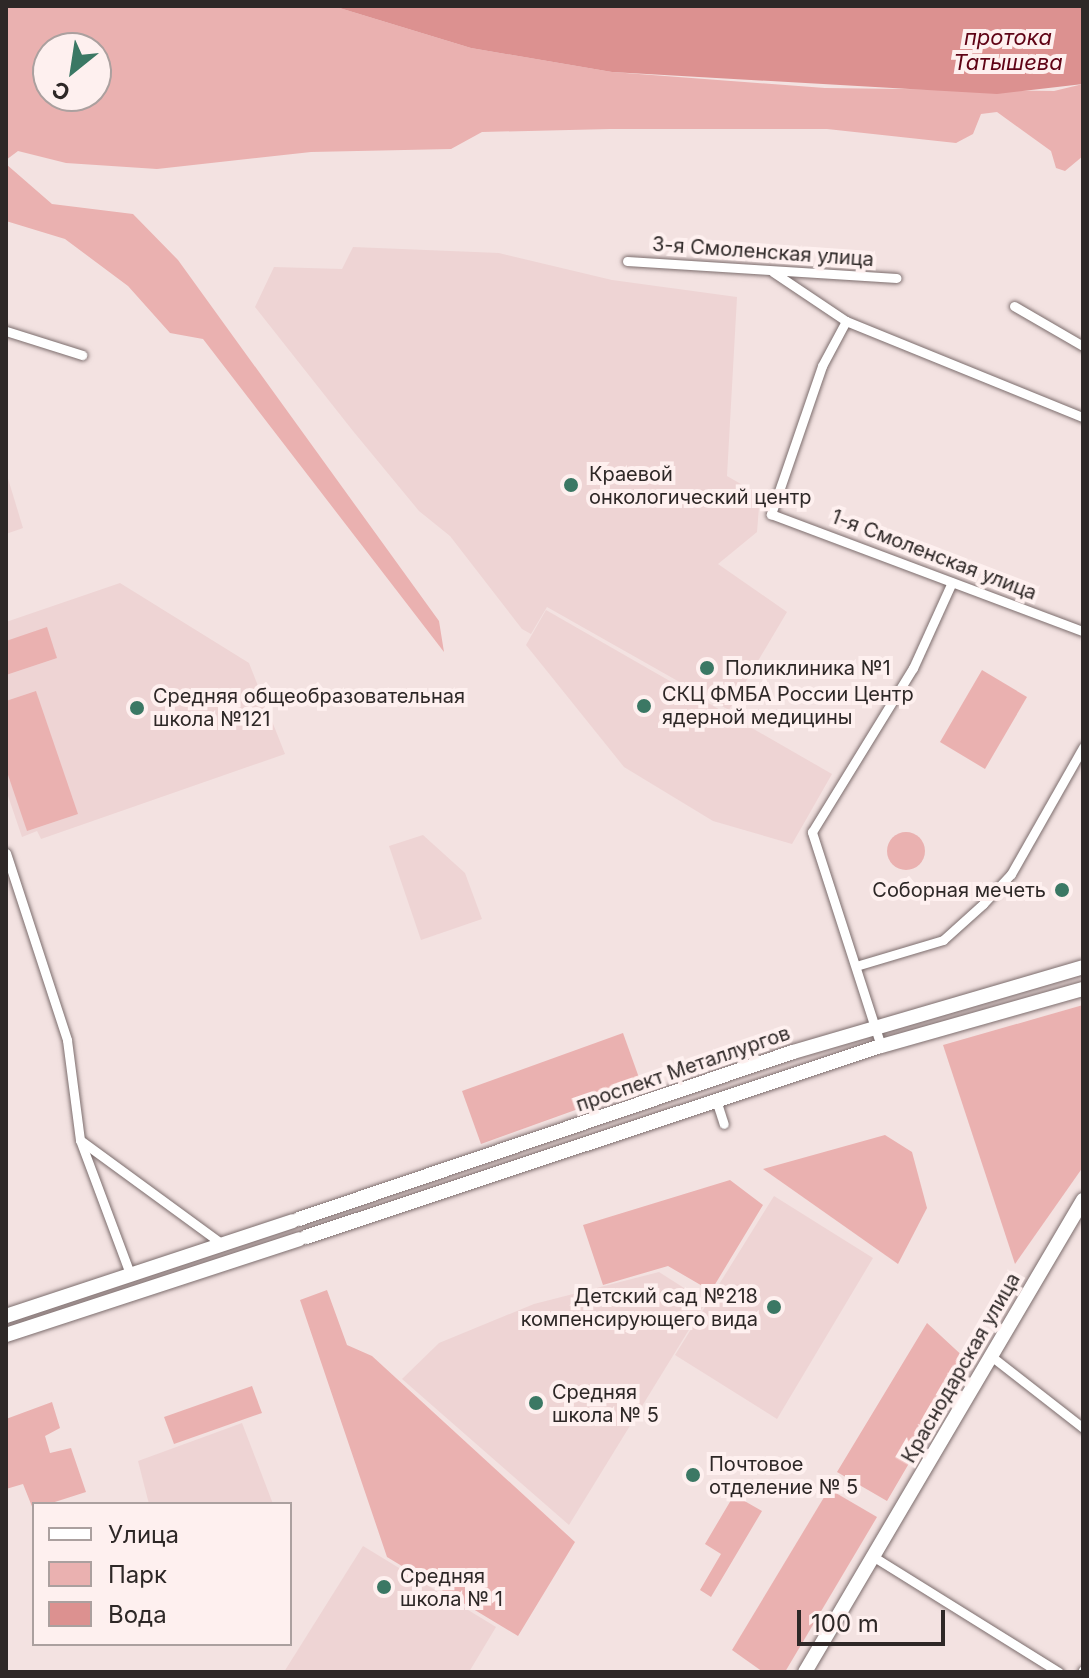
<!DOCTYPE html>
<meta charset="utf-8">
<style>
body{margin:0}
#map{position:relative;width:1089px;height:1678px;overflow:hidden;background:#f3e2e1;font-family:Inter,sans-serif}
div>[style]{position:absolute}
[style*='--x']{left:calc(var(--x)*1px);top:calc(var(--y)*1px);width:calc(var(--w)*1px);rotate:calc(var(--a)*1deg)}
.built>*{inset:0;background:#eed4d4}
.green>*{inset:0;background:#eab1b0}
.round{border-radius:50%}
.water>*{inset:0;background:#dc9190}
.roads{filter:drop-shadow(0 0 2px #7c6d6d) drop-shadow(0 0 2px #7c6d6d)}
.street>*{height:9px;margin:-4.5px;padding:0 4.5px;transform-origin:4.5px;border-radius:4.5px;background:#fff}
.secondary>*{height:14px;margin:-7px;padding:0 7px;transform-origin:7px;border-radius:7px;background:#fff}
.primary>*{height:14px;margin:-7px;padding:0 7px;transform-origin:7px;border-radius:7px;background:#fff}
.dots>*{width:22px;height:22px;translate:-50% -50%;box-sizing:border-box;border:4px solid #fef0ef;border-radius:50%}
span{translate:-50% -50%;white-space:nowrap;text-align:center;line-height:1.15;-webkit-text-stroke:8px #fef0ef;paint-order:stroke}
.street-label{font-size:20px;color:#2e2827}
.poi-label{font-size:20px;color:#2e2827}
.left{translate:0 -50%;text-align:left}
.right{translate:-100% -50%;text-align:right}
.water-label{font-size:22px;color:#5f0315;font-style:italic}
.frame{position:absolute;inset:0;border:8px solid #2e2827;pointer-events:none}
.legend{position:absolute;left:32px;top:1502px;width:260px;height:144px;box-sizing:border-box;background:#fef0ef;border:2px solid #aba09f;margin:0;padding:10px 14px;list-style:none;font-size:24px;color:#2e2827}
.legend li{display:flex;align-items:center;gap:16px;height:40px}
.legend b{width:40px;border:2px solid #aba09f}
.north{position:absolute;left:32px;top:32px;width:80px;height:80px;box-sizing:border-box;background:#fef0ef;border:2px solid #aba09f;border-radius:50%;rotate:210deg;font-size:22px;font-weight:700;line-height:32px;text-align:center;color:#2e2827}
.north::after{content:'';display:block;margin:auto;width:28px;height:36px;background:#3b7864;clip-path:polygon(50% 0,100% 100%,50% 72%,0 100%)}
.scale{position:absolute;left:797px;top:1610px;width:148px;height:36px;box-sizing:border-box;border:4px solid #2e2827;border-top:0;padding-left:10px;font-size:24px;line-height:28px;white-space:nowrap;color:#2e2827;-webkit-text-stroke:6px #fef0ef;paint-order:stroke}
</style>
<div id="map">
<div class="built">
<i style="clip-path:polygon(353px 247px,499px 253px,612px 280px,737px 297px,727px 476px,760px 495px,757px 532px,718px 564px,787px 612px,729px 710px,547px 607px,531px 634px,522px 629px,450px 536px,419px 511px,353px 431px,255px 307px,274px 267px,342px 269px)"></i>
<i style="clip-path:polygon(6px 472px,23px 528px,6px 534px)"></i>
<i style="clip-path:polygon(120px 583px,249px 663px,285px 754px,41px 839px,37px 831px,22px 837px,6px 790px,6px 622px)"></i>
<i style="clip-path:polygon(546px 610px,832px 774px,792px 844px,713px 821px,624px 767px,526px 645px)"></i>
<i style="clip-path:polygon(423px 835px,465px 873px,482px 919px,421px 940px,389px 846px)"></i>
<i style="clip-path:polygon(774px 1196px,873px 1258px,777px 1419px,675px 1355px)"></i>
<i style="clip-path:polygon(659px 1272px,706px 1302px,569px 1525px,402px 1379px,439px 1343px,534px 1304px)"></i>
<i style="clip-path:polygon(242px 1423px,273px 1504px,149px 1504px,138px 1461px)"></i>
<i style="clip-path:polygon(363px 1546px,496px 1627px,469px 1672px,284px 1672px)"></i>
</div>
<div class="green">
<i style="clip-path:polygon(evenodd,6px 6px,333px 6px,471px 48px,612px 72px,825px 88px,1054px 91px,1083px 84px,1083px 156px,1065px 171px,1056px 168px,1051px 151px,997px 112px,981px 114px,973px 134px,956px 143px,827px 129px,610px 129px,482px 132px,451px 149px,311px 152px,157px 169px,66px 163px,18px 151px,6px 160px,6px 6px,48px 48px,96px 48px,96px 96px,48px 96px,48px 48px)"></i>
<i style="clip-path:polygon(6px 164px,52px 204px,133px 214px,178px 260px,439px 621px,444px 652px,203px 339px,170px 333px,128px 286px,65px 239px,6px 221px)"></i>
<i style="clip-path:polygon(47px 627px,57px 658px,6px 675px,6px 641px)"></i>
<i style="clip-path:polygon(982px 670px,1027px 697px,985px 769px,940px 742px)"></i>
<i style="clip-path:polygon(36px 691px,78px 814px,27px 831px,6px 769px,6px 701px)"></i>
<i class="round" style="left:887px;top:832px;width:38px;height:38px"></i>
<i style="clip-path:polygon(1083px 1005px,1083px 1167px,1015px 1264px,943px 1045px)"></i>
<i style="clip-path:polygon(623px 1033px,642px 1086px,481px 1144px,462px 1091px)"></i>
<i style="clip-path:polygon(885px 1135px,912px 1152px,927px 1208px,898px 1264px,763px 1169px)"></i>
<i style="clip-path:polygon(730px 1180px,763px 1205px,711px 1291px,668px 1266px,603px 1285px,583px 1225px)"></i>
<i style="clip-path:polygon(327px 1290px,347px 1345px,372px 1356px,575px 1542px,518px 1636px,387px 1557px,300px 1300px)"></i>
<i style="clip-path:polygon(927px 1323px,968px 1361px,928px 1409px,922px 1441px,887px 1501px,837px 1472px)"></i>
<i style="clip-path:polygon(252px 1386px,262px 1413px,174px 1444px,164px 1417px)"></i>
<i style="clip-path:polygon(52px 1402px,60px 1428px,45px 1436px,50px 1453px,71px 1448px,86px 1492px,33px 1509px,23px 1484px,6px 1489px,6px 1419px)"></i>
<i style="clip-path:polygon(829px 1489px,877px 1517px,785px 1672px,763px 1672px,732px 1650px)"></i>
<i style="clip-path:polygon(734px 1495px,762px 1511px,711px 1597px,700px 1590px,721px 1554px,705px 1544px)"></i>
</div>
<div class="water">
<i style="clip-path:polygon(333px 6px,1083px 6px,1083px 84px,997px 94px,612px 72px,471px 48px)"></i>
</div>
<div class="roads">
<div class="street">
<i style="--x:627;--y:261;--w:270;--a:3.6"></i>
<i style="--x:773;--y:272;--w:88;--a:33.9"></i>
<i style="--x:846;--y:321;--w:256;--a:22.1"></i>
<i style="--x:1014;--y:306;--w:80;--a:30.1"></i>
<i style="--x:846;--y:321;--w:51;--a:118.1"></i>
<i style="--x:822;--y:366;--w:157;--a:109"></i>
<i style="--x:771;--y:514;--w:333;--a:20.6"></i>
<i style="--x:6;--y:331;--w:80;--a:17.5"></i>
<i style="--x:6;--y:853;--w:197;--a:71.9"></i>
<i style="--x:67;--y:1040;--w:101;--a:82.6"></i>
<i style="--x:80;--y:1140;--w:143;--a:69.5"></i>
<i style="--x:856;--y:966;--w:91;--a:-16.6"></i>
<i style="--x:943;--y:940;--w:54;--a:-42"></i>
<i style="--x:983;--y:904;--w:41;--a:-47"></i>
<i style="--x:1011;--y:874;--w:146;--a:-60.4"></i>
<i style="--x:881;--y:1046;--w:225;--a:-107.9"></i>
<i style="--x:812;--y:832;--w:193;--a:-58.4"></i>
<i style="--x:913;--y:668;--w:94;--a:-65.6"></i>
<i style="--x:716;--y:1100;--w:25;--a:72"></i>
<i style="--x:80;--y:1140;--w:176;--a:36.2"></i>
<i style="--x:991;--y:1356;--w:117;--a:38"></i>
<i style="--x:874;--y:1557;--w:218;--a:31.9"></i>
<i style="--x:1082;--y:1672;--w:2;--a:-63"></i>
</div>
<div class="secondary">
<i style="--x:805;--y:1672;--w:548;--a:-59.5"></i>
</div>
<div class="primary">
<i style="--x:299;--y:1219;--w:521;--a:-18.68"></i>
<i style="--x:793;--y:1052;--w:302;--a:-16.3"></i>
<i style="--x:306;--y:1237;--w:606;--a:-18.38"></i>
<i style="--x:881;--y:1046;--w:210;--a:-15.8"></i>
<i style="--x:6;--y:1316;--w:302;--a:-18.3"></i>
<i style="--x:6;--y:1335;--w:308;--a:-18.1"></i>
</div>
</div>
<div class="dots">
<i style="left:571px;top:485px;background:#3b7864"></i>
<i style="left:707px;top:668px;background:#3b7864"></i>
<i style="left:644px;top:706px;background:#3b7864"></i>
<i style="left:137px;top:708px;background:#3b7864"></i>
<i style="left:1062px;top:890px;background:#3b7864"></i>
<i style="left:774px;top:1307px;background:#3b7864"></i>
<i style="left:536px;top:1403px;background:#3b7864"></i>
<i style="left:693px;top:1475px;background:#3b7864"></i>
<i style="left:384px;top:1587px;background:#3b7864"></i>
</div>
<div class="street-label">
<span style="left:763px;top:252px;rotate:4deg">3-я Смоленская улица</span>
<span style="left:934px;top:555px;rotate:21deg">1-я Смоленская улица</span>
<span style="left:683px;top:1069px;rotate:-19deg">проспект Металлургов</span>
<span style="left:961px;top:1368px;rotate:-60deg">Краснодарская улица</span>
</div>
<div class="poi-label">
<span class="left" style="left:589px;top:486px">Краевой<br>онкологический центр</span>
<span class="left" style="left:725px;top:668px">Поликлиника №1</span>
<span class="left" style="left:662px;top:706px">СКЦ ФМБА России Центр<br>ядерной медицины</span>
<span class="left" style="left:153px;top:708px">Средняя общеобразовательная<br>школа №121</span>
<span class="right" style="left:1046px;top:890px">Соборная мечеть</span>
<span class="right" style="left:758px;top:1308px">Детский сад №218<br>компенсирующего вида</span>
<span class="left" style="left:552px;top:1404px">Средняя<br>школа № 5</span>
<span class="left" style="left:709px;top:1476px">Почтовое<br>отделение № 5</span>
<span class="left" style="left:400px;top:1588px">Средняя<br>школа № 1</span>
</div>
<div class="water-label">
<span style="left:1008px;top:50px">протока<br>Татышева</span>
</div>
<div class="frame"></div>
<ul class="legend">
<li><b style="height:10px;background:#fff"></b>Улица</li>
<li><b style="height:22px;background:#eab1b0"></b>Парк</li>
<li><b style="height:22px;background:#dc9190"></b>Вода</li>
</ul>
<div class="north">С</div>
<div class="scale">100 m</div>
</div>
